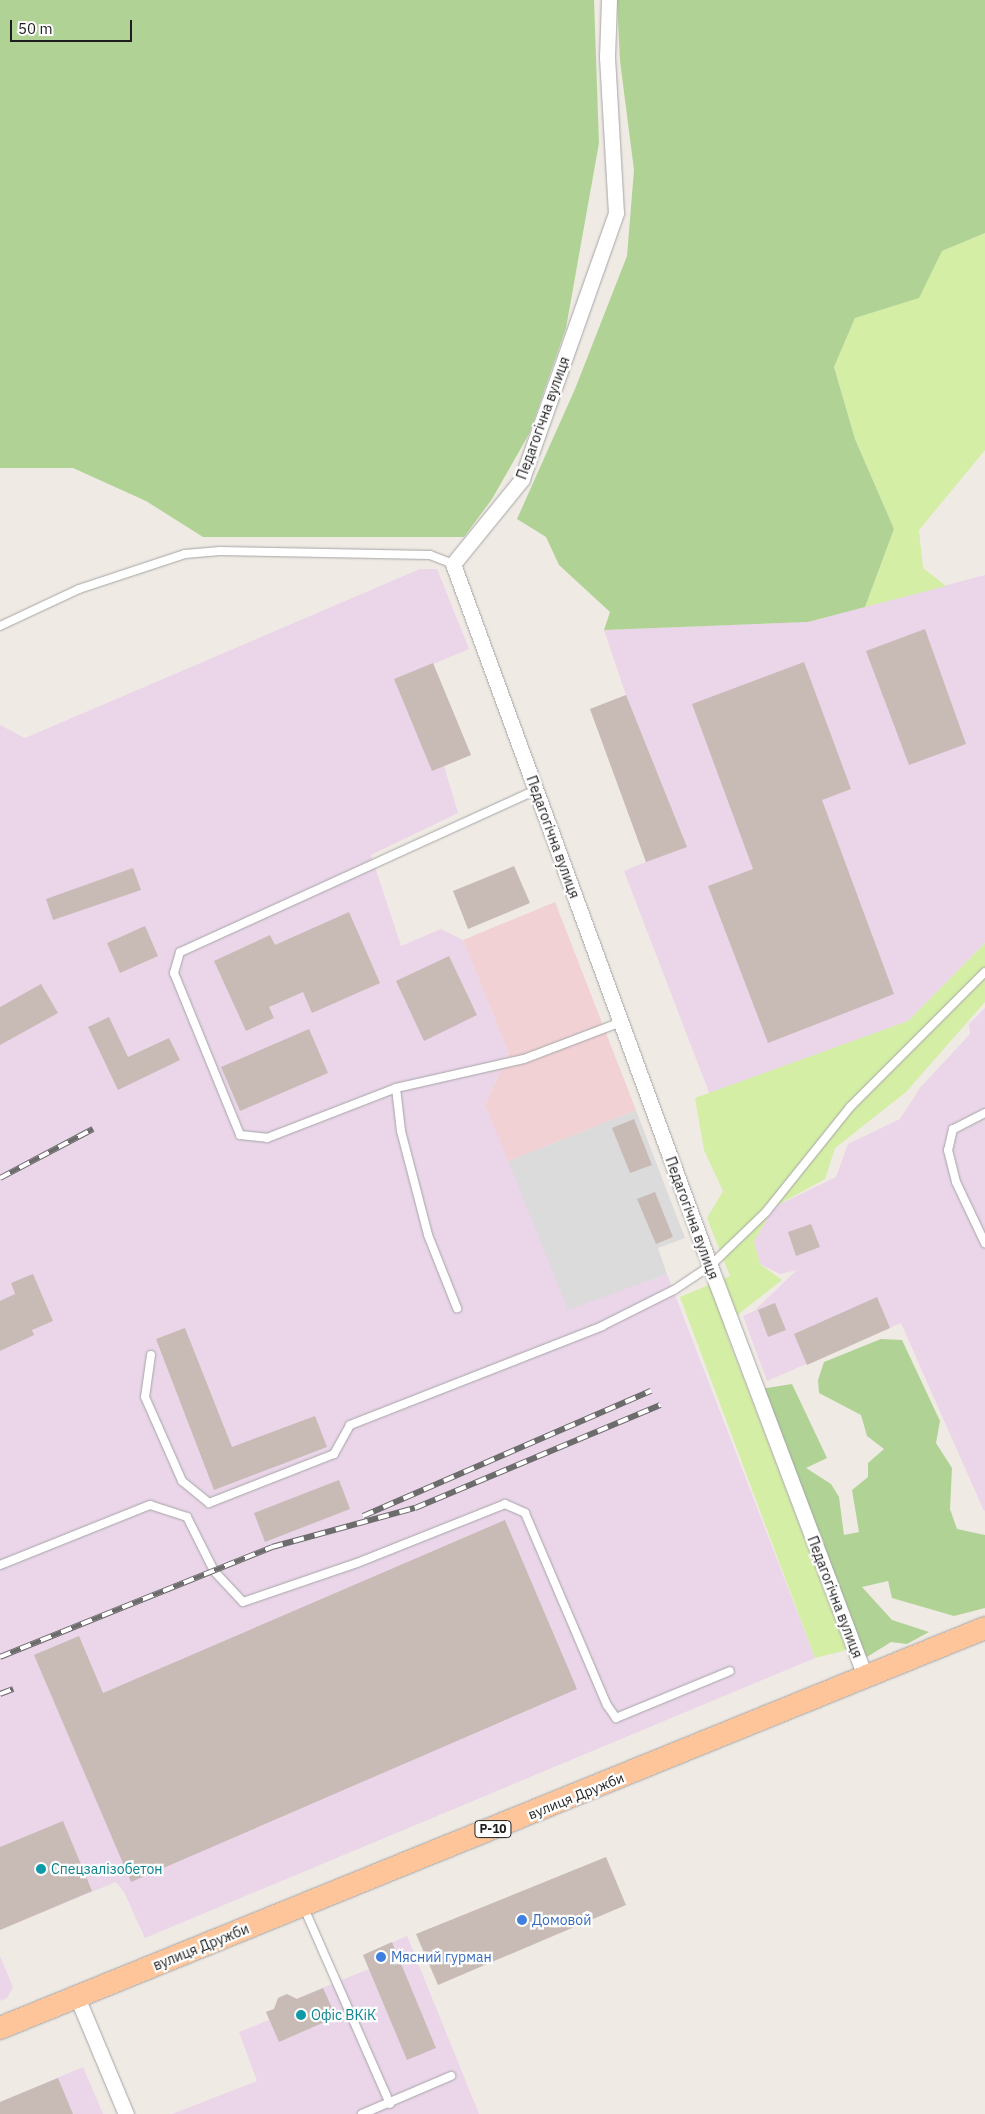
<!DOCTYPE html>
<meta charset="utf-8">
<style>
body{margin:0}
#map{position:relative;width:985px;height:2114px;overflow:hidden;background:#f0eae4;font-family:"IBM Plex Sans",sans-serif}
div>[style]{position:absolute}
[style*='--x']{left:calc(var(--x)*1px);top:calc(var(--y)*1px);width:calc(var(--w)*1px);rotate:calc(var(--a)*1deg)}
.residential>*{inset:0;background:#dcdbdb}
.commercial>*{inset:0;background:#f2d1d5}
.industrial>*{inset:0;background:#ead5e9}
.grass>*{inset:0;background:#d4eea5}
.forest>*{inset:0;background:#b0d395}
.building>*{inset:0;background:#c8bbb6}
.roads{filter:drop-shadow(0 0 1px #a5a5a5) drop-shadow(0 0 1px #a5a5a5)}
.service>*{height:8px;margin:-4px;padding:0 4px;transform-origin:4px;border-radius:4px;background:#fff}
.minor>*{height:15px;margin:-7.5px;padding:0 7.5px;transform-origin:7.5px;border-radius:7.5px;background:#fff}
.primary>*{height:22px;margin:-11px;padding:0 11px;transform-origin:11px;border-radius:11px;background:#ffc59a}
.rail>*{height:5.5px;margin-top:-2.75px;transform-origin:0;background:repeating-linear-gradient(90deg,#fff 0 11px,#6c6c6c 0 22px);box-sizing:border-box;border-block:1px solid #6c6c6c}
.dots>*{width:14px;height:14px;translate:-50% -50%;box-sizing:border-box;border:2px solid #fff;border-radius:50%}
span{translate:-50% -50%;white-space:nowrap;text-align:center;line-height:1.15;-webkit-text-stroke:4.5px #fff;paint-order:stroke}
.shield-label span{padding:1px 4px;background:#fff;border:1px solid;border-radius:4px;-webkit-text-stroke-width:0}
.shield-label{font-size:12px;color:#1e1e1e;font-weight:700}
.street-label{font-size:14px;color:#1e1e1e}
.culture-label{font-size:14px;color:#0d838f}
.left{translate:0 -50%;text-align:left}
.shop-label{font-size:14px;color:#366cbe}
.scale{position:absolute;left:10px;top:20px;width:122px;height:22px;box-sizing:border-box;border:2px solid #1e1e1e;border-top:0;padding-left:6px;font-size:15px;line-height:18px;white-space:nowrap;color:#1e1e1e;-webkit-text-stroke:4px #fff;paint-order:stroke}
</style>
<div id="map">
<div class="residential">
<i style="clip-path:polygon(636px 1110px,685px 1238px,658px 1248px,667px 1274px,568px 1311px,506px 1162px)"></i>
</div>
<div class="commercial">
<i style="clip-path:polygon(555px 902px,636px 1110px,506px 1162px,485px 1104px,509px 1054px,463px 940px)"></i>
</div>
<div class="industrial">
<i style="clip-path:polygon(420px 569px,437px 569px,469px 649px,433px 664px,471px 755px,444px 766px,458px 813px,371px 855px,401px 946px,441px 929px,463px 940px,509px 1054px,485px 1104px,568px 1310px,667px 1274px,815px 1658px,145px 1938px,124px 1892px,116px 1882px,0 1930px,0 725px,25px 738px)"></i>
<i style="clip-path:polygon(985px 575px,985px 943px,908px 1021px,710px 1095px,624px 871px,646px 862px,590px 709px,626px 695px,604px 630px,808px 622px)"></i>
<i style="clip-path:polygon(985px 1008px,985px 1510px,984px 1511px,901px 1323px,767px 1381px,743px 1316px,754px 1311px,797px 1270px,780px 1274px,760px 1264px,754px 1241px,774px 1207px,836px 1177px,848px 1144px,900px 1119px,920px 1088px,970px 1034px,969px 1024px)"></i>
<i style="clip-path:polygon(407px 1936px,479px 2114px,172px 2114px,257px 2081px,239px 2032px,269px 2020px,266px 2012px,278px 2007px,278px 1998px,287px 1994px,293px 2000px,369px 1969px,363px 1955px)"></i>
<i style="clip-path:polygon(0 1956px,13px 1987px,7px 1998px,0 2001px)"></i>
<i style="clip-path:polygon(83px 2067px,103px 2114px,0 2114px,0 2102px)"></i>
</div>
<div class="grass">
<i style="clip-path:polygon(985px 233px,985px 450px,919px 530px,923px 568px,946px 586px,865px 607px,894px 529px,855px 439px,834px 367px,855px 318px,918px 298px,942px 251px)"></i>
<i style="clip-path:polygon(985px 943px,985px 1002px,906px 1092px,835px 1148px,825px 1179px,774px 1207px,754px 1241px,760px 1264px,782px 1280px,741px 1312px,725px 1330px,847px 1650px,815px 1658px,680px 1297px,730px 1276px,707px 1218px,723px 1191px,704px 1150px,695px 1098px,908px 1021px)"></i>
</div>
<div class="forest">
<i style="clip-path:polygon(0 0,594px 0,599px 143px,566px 328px,529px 434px,492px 499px,464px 537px,203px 537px,146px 501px,73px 468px,0 468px)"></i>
<i style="clip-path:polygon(617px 0,985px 0,985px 233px,942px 251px,919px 298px,855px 318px,834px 367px,855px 439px,894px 529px,865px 607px,808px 622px,604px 630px,610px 612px,559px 565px,546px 537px,517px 519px,575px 389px,627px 256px,634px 170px,620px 61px)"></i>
<i style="clip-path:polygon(881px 1339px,902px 1340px,940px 1421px,936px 1443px,952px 1468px,950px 1509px,957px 1529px,985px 1535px,985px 1608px,954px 1616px,892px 1598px,888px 1581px,862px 1587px,892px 1620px,929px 1632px,907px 1644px,891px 1642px,867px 1657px,858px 1646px,760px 1389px,792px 1384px,827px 1458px,806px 1468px,831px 1484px,839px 1497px,844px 1535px,859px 1532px,852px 1490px,868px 1477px,868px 1463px,884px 1449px,867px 1436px,861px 1415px,819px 1393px,818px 1380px,824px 1362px)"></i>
</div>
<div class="building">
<i style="clip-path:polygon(925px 629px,966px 744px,909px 765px,866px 651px)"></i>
<i style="clip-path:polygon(804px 662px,851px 789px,822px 800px,894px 994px,768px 1043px,708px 886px,753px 869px,692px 704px)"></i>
<i style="clip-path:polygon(433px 663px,471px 755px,432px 771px,394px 679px)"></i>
<i style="clip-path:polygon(626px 695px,687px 847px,646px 862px,590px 709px)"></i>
<i style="clip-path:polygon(514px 866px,530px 903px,468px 929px,453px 891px)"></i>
<i style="clip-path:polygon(133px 868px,141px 890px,53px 920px,46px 899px)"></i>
<i style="clip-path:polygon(349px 912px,380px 983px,312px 1013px,303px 992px,269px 1007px,274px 1018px,246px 1031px,214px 961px,270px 935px,275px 945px)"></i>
<i style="clip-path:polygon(145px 926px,158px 956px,120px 973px,107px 943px)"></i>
<i style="clip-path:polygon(449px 956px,477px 1015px,424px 1041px,396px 981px)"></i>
<i style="clip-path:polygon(41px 984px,58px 1013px,0 1045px,0 1007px)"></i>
<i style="clip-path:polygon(109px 1017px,128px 1057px,169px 1038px,180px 1060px,118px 1090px,88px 1027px)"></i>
<i style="clip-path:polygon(309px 1029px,328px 1073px,240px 1111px,221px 1067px)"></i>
<i style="clip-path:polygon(634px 1119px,652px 1165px,630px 1173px,612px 1128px)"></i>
<i style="clip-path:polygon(655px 1192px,673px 1237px,656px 1244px,637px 1199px)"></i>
<i style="clip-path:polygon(811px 1224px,820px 1247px,796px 1256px,788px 1232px)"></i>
<i style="clip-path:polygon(33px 1274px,53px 1321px,32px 1330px,34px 1335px,0 1351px,0 1301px,15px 1294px,11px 1283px)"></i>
<i style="clip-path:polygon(877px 1297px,890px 1328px,807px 1365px,794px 1334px)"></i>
<i style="clip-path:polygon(775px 1303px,786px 1330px,768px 1337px,758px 1310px)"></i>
<i style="clip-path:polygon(185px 1328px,232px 1447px,315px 1416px,327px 1447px,214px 1490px,156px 1339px)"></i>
<i style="clip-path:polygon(339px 1480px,350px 1509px,265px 1542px,254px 1513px)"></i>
<i style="clip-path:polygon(505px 1520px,577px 1689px,131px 1882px,34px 1655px,79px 1636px,103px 1693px)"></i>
<i style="clip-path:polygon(63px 1821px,92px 1891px,0 1930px,0 1847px)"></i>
<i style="clip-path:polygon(606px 1857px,626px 1905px,438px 1985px,416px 1934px)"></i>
<i style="clip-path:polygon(392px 1942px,436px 2048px,407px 2060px,363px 1955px)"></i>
<i style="clip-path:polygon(323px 1988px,336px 2017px,279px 2042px,266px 2012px,274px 2009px,278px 1998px,287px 1994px,297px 1999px)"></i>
<i style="clip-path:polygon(58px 2078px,73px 2114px,0 2114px,0 2102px)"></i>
</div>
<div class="roads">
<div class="service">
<i style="--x:0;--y:626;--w:87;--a:-25.1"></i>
<i style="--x:79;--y:589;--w:112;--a:-18.3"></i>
<i style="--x:185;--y:554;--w:35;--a:-5"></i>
<i style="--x:220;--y:551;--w:210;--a:1.1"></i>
<i style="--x:430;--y:555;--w:25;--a:21"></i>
<i style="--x:536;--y:790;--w:391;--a:155.5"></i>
<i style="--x:180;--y:952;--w:22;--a:106"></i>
<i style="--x:174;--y:973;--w:175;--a:67.8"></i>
<i style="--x:240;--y:1135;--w:27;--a:6"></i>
<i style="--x:267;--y:1138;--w:138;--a:-21.2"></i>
<i style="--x:396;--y:1088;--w:131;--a:-12.8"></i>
<i style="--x:524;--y:1059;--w:104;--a:-20.9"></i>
<i style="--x:396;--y:1088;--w:43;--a:83.4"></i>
<i style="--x:401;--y:1131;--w:107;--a:75.4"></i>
<i style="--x:428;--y:1235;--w:79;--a:68.3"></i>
<i style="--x:985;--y:1113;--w:36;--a:153"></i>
<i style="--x:953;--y:1129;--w:22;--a:103"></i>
<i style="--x:948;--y:1150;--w:33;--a:76"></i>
<i style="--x:956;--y:1182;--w:68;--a:64.6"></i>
<i style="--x:151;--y:1355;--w:42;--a:98.1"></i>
<i style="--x:145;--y:1397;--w:92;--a:66.2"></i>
<i style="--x:182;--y:1481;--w:35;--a:39"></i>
<i style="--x:209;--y:1503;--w:134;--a:-21.4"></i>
<i style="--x:334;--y:1454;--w:33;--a:-61"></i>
<i style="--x:350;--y:1425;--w:271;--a:-21.4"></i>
<i style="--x:602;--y:1326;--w:80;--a:-26.6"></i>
<i style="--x:674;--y:1290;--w:43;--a:-33.7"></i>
<i style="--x:710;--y:1266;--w:78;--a:-44"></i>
<i style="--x:766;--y:1212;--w:134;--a:-51.3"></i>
<i style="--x:850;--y:1107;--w:191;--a:-45"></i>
<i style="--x:0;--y:1565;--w:162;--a:-21.8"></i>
<i style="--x:150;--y:1505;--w:39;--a:18"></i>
<i style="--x:187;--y:1517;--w:60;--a:63.4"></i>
<i style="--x:214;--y:1571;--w:42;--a:46.9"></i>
<i style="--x:243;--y:1602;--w:120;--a:-18.9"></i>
<i style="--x:357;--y:1563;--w:159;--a:-21.7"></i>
<i style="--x:505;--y:1504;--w:22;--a:24"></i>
<i style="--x:525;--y:1513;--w:209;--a:66.9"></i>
<i style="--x:607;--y:1705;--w:16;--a:55"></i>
<i style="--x:616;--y:1718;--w:123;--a:-22.4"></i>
<i style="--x:304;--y:1908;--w:214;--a:66.3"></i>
<i style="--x:362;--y:2114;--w:97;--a:-23.1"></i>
</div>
<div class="minor">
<i style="--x:609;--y:0;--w:57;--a:92"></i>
<i style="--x:607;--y:57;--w:156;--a:86.7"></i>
<i style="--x:616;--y:213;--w:282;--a:109.5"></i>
<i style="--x:522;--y:479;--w:109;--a:129.1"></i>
<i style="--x:453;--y:564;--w:748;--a:69.89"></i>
<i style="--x:710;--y:1266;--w:439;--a:69.3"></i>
<i style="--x:77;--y:1997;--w:127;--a:67.3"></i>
</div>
<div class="primary">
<i style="--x:0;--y:2028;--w:1063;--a:-22.1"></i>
</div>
</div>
<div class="rail">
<i style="--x:0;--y:1178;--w:105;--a:-27.8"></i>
<i style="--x:363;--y:1516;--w:314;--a:-23.5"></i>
<i style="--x:0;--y:1657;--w:293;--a:-22"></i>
<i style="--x:272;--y:1547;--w:148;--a:-15.3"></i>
<i style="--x:415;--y:1508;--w:266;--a:-22.8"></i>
<i style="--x:0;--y:1694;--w:14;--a:-21"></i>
</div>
<div class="dots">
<i style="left:41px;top:1869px;background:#0f9aa8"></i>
<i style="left:522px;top:1920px;background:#3f7fe0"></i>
<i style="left:381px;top:1957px;background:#3f7fe0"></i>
<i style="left:301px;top:2015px;background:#0f9aa8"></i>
</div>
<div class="shield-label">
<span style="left:493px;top:1829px">Р-10</span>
</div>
<div class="street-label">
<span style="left:543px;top:418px;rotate:-70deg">Педагогічна вулиця</span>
<span style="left:553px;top:837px;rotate:70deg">Педагогічна вулиця</span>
<span style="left:692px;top:1218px;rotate:70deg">Педагогічна вулиця</span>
<span style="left:835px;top:1597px;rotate:69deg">Педагогічна вулиця</span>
<span style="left:576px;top:1796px;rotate:-22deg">вулиця Дружби</span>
<span style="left:201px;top:1947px;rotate:-22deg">вулиця Дружби</span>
</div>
<div class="culture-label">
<span class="left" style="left:51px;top:1869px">Спецзалізобетон</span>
<span class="left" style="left:311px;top:2015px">Офіс ВКіК</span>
</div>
<div class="shop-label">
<span class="left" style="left:532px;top:1920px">Домовой</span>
<span class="left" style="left:391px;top:1957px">Мясний гурман</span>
</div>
<div class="scale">50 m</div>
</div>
